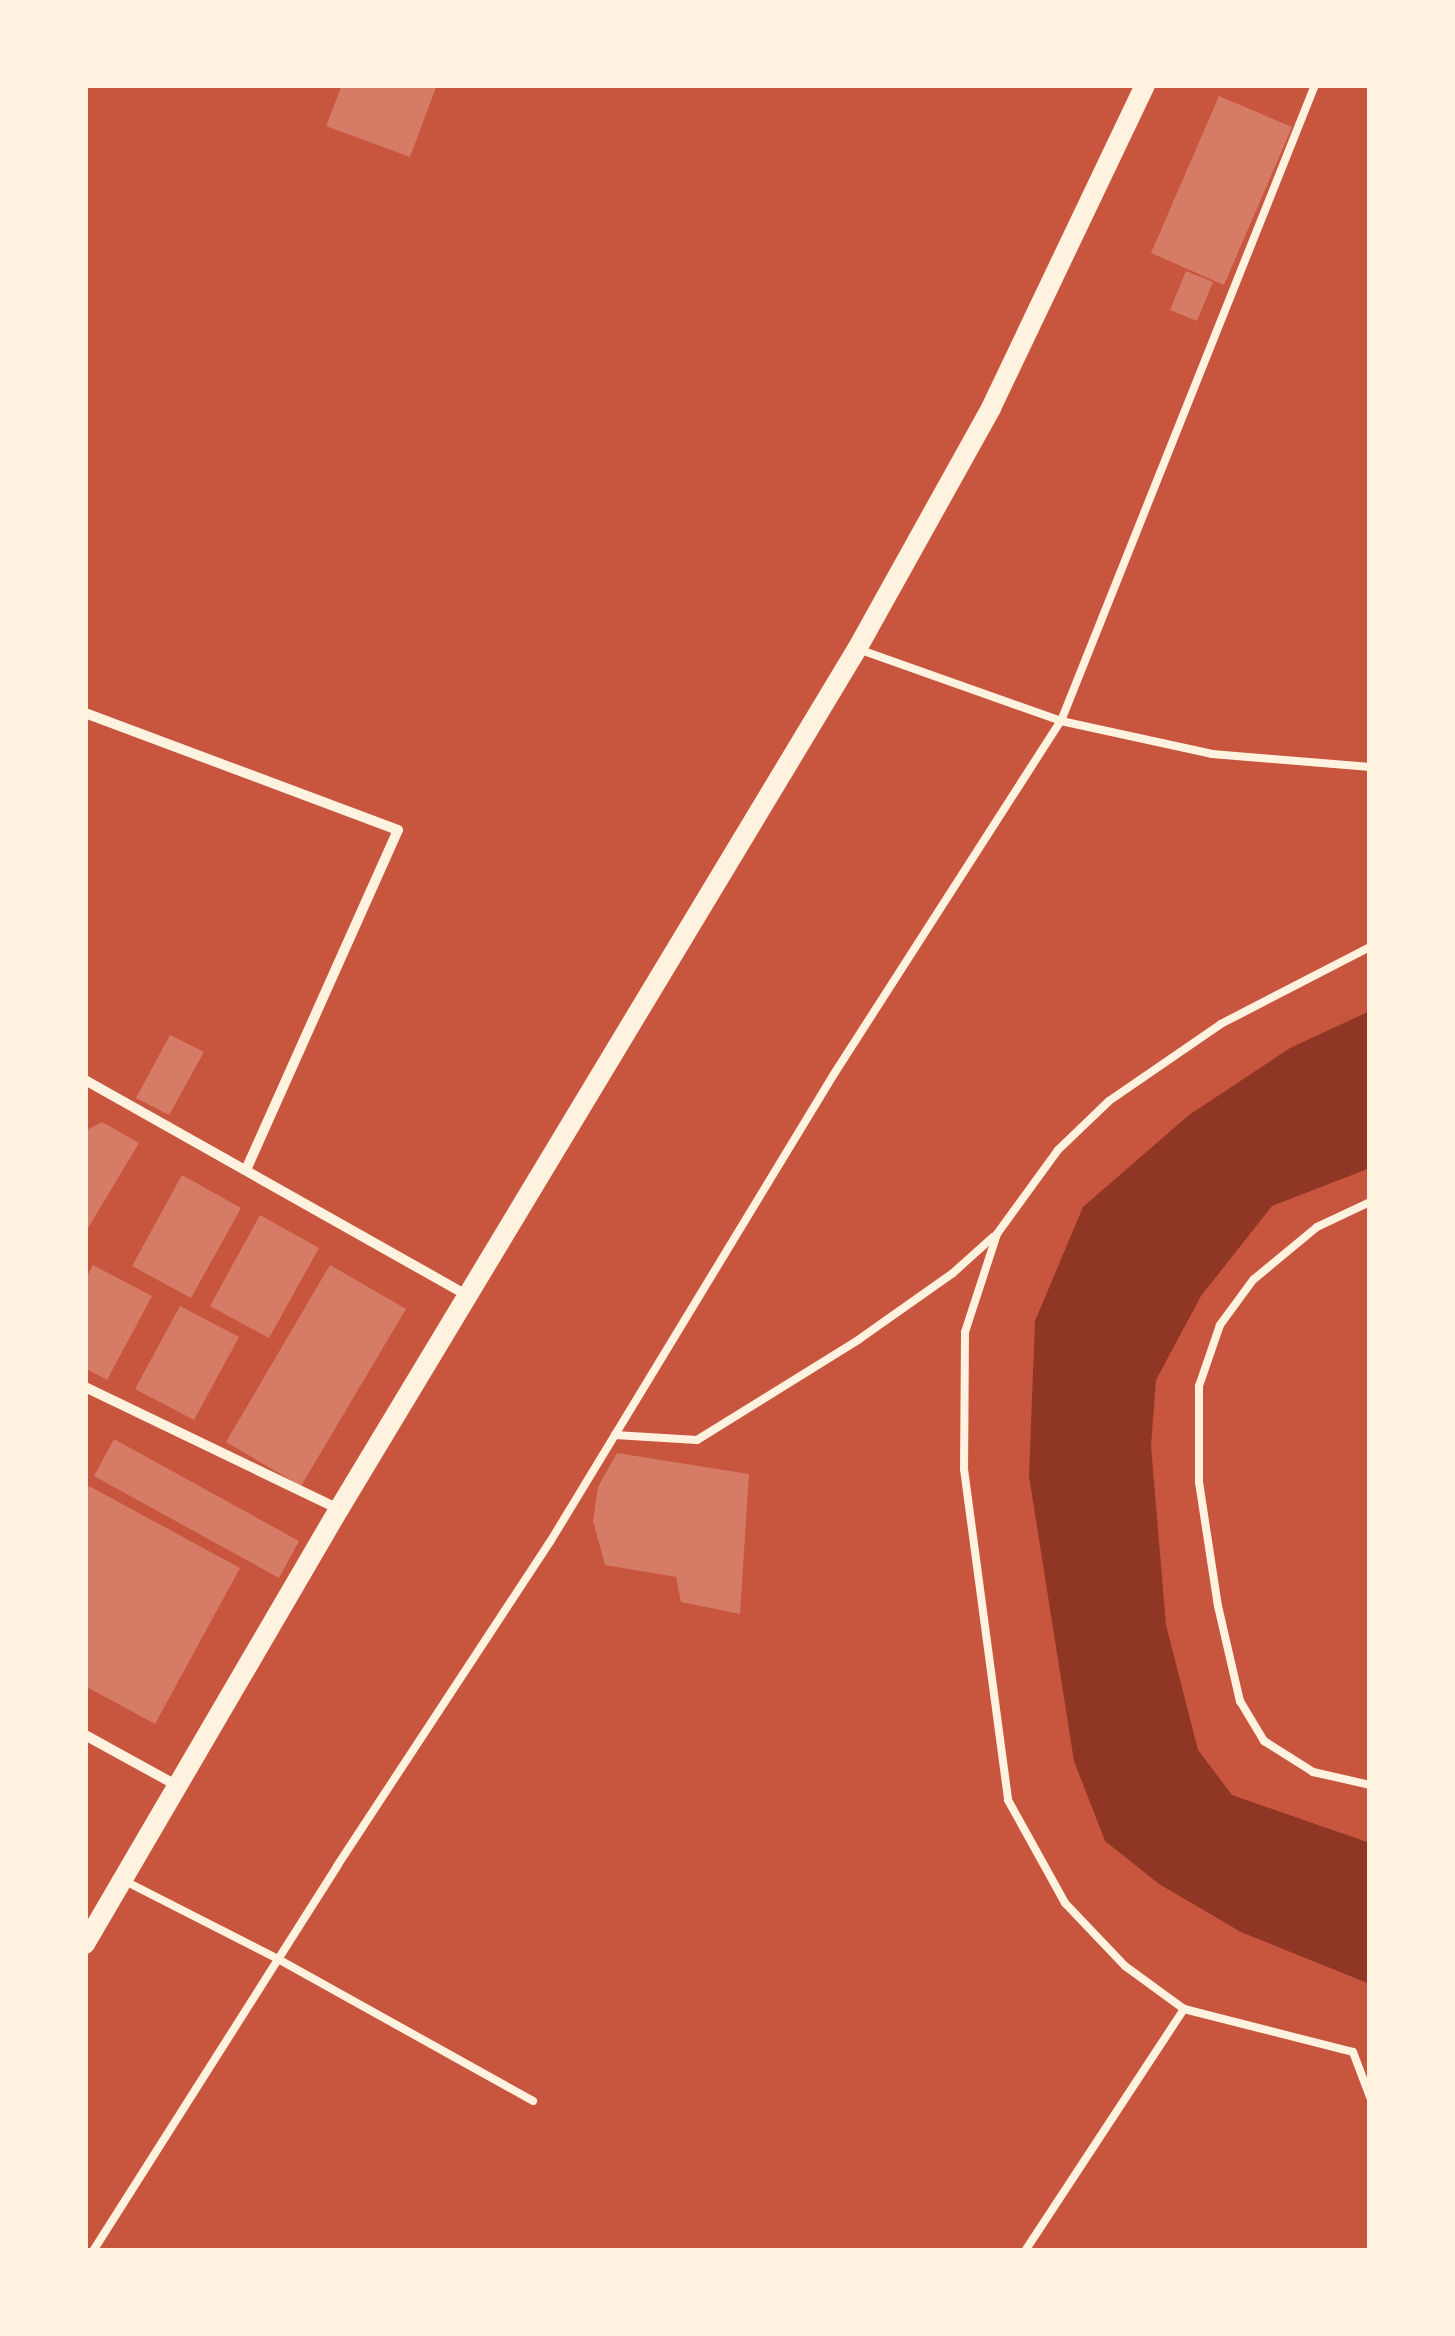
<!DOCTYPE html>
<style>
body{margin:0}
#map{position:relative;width:1455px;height:2336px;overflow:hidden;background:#c8553d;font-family:"Source Serif 4",serif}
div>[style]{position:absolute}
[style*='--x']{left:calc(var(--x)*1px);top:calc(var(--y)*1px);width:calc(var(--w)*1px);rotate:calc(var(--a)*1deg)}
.water>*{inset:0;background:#8f3625}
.building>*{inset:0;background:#d67c66}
.service>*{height:8px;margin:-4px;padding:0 4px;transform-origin:4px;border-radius:4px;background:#fff3e0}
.minor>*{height:10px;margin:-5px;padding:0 5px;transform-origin:5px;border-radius:5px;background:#fff3e0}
.secondary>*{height:20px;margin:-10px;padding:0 10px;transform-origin:10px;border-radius:10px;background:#fff3e0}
span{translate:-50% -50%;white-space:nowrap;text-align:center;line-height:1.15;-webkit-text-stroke:8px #fff3e0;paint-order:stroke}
.frame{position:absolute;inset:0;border:88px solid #fff3e0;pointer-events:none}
</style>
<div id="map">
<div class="water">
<i style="clip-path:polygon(1370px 1011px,1370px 1168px,1272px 1206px,1201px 1296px,1156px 1380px,1151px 1446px,1166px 1625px,1198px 1750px,1232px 1795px,1370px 1843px,1370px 1984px,1241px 1932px,1159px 1884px,1105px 1841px,1074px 1761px,1029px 1476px,1035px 1321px,1083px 1207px,1189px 1115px,1290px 1048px)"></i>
</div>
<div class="building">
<i style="clip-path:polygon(342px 85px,437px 85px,410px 157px,326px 126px)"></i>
<i style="clip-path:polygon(1219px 96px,1292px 127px,1224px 285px,1151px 253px)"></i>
<i style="clip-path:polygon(1186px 271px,1213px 282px,1197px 321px,1170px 310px)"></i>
<i style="clip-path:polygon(170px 1035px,204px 1052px,169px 1115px,136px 1098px)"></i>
<i style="clip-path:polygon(102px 1122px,139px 1143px,85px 1233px,85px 1131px)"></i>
<i style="clip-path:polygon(182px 1175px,241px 1208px,191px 1298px,132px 1266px)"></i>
<i style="clip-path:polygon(260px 1215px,319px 1248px,269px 1338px,210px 1306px)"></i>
<i style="clip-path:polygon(93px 1265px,152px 1296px,107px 1380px,85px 1368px,85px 1280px)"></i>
<i style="clip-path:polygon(330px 1265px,406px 1309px,301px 1486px,226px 1442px)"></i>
<i style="clip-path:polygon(180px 1306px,239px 1337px,194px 1420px,135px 1389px)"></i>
<i style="clip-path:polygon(114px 1439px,299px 1541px,279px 1578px,94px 1476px)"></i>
<i style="clip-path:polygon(617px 1453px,749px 1474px,740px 1614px,681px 1602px,676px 1577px,605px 1565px,593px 1521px,598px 1487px)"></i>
<i style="clip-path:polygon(89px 1486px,240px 1568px,155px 1724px,85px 1686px,85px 1493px)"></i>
</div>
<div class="service">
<i style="--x:858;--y:649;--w:215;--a:19.5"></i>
<i style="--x:1061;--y:721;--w:685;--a:-68.23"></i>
<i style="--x:1370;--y:947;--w:168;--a:152.7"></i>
<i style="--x:1221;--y:1024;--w:136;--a:145.5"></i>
<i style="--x:1109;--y:1101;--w:71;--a:136.1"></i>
<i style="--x:1058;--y:1150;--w:104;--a:126"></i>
<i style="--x:997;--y:1234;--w:103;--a:108.1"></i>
<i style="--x:965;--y:1332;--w:137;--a:90.4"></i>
<i style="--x:964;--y:1469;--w:334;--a:82.4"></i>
<i style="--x:1008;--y:1800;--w:118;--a:61"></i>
<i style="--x:1065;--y:1903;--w:87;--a:46.4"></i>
<i style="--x:1125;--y:1966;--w:73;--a:36.1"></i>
<i style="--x:1184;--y:2009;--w:174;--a:14.3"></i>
<i style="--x:1353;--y:2052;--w:48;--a:69.3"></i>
<i style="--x:1370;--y:1202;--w:59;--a:154.7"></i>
<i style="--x:1317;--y:1227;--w:83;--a:140.4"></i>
<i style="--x:1253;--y:1280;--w:56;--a:126.3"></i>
<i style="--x:1220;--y:1325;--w:65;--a:109"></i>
<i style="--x:1199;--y:1386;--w:96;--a:90"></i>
<i style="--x:1199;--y:1482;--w:125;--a:81.3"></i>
<i style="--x:1218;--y:1606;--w:98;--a:77"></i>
<i style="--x:1240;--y:1701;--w:47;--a:59"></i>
<i style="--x:1264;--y:1741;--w:58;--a:32.3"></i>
<i style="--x:1313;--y:1772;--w:58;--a:12.8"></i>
<i style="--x:615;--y:1435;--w:82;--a:3.5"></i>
<i style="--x:697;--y:1440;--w:190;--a:-31.8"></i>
<i style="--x:858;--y:1340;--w:116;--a:-35.2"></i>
<i style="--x:953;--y:1273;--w:54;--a:-42"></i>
<i style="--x:123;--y:1880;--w:174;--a:27"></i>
<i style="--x:278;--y:1959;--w:292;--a:29.1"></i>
<i style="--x:93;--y:2251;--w:456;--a:-57.6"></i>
<i style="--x:337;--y:1866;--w:388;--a:-56.7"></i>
<i style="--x:550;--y:1542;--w:547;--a:-58.75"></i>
<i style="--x:834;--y:1074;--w:420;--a:-57.3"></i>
<i style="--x:1061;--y:721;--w:155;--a:12.3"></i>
<i style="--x:1212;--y:754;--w:159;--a:4.7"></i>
<i style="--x:1025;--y:2251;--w:290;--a:-56.7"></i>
</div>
<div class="minor">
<i style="--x:85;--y:713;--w:334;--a:20.5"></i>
<i style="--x:398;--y:830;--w:369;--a:114.1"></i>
<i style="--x:85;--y:1080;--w:438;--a:29.4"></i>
<i style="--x:85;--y:1387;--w:282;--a:25.7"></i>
<i style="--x:85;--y:1735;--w:104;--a:28.8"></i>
</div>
<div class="secondary">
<i style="--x:85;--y:1944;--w:504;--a:-59.72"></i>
<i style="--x:339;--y:1509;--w:1004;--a:-58.94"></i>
<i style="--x:857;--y:649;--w:276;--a:-60.9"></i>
<i style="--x:991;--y:408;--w:358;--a:-64.5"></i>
</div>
<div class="frame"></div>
</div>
